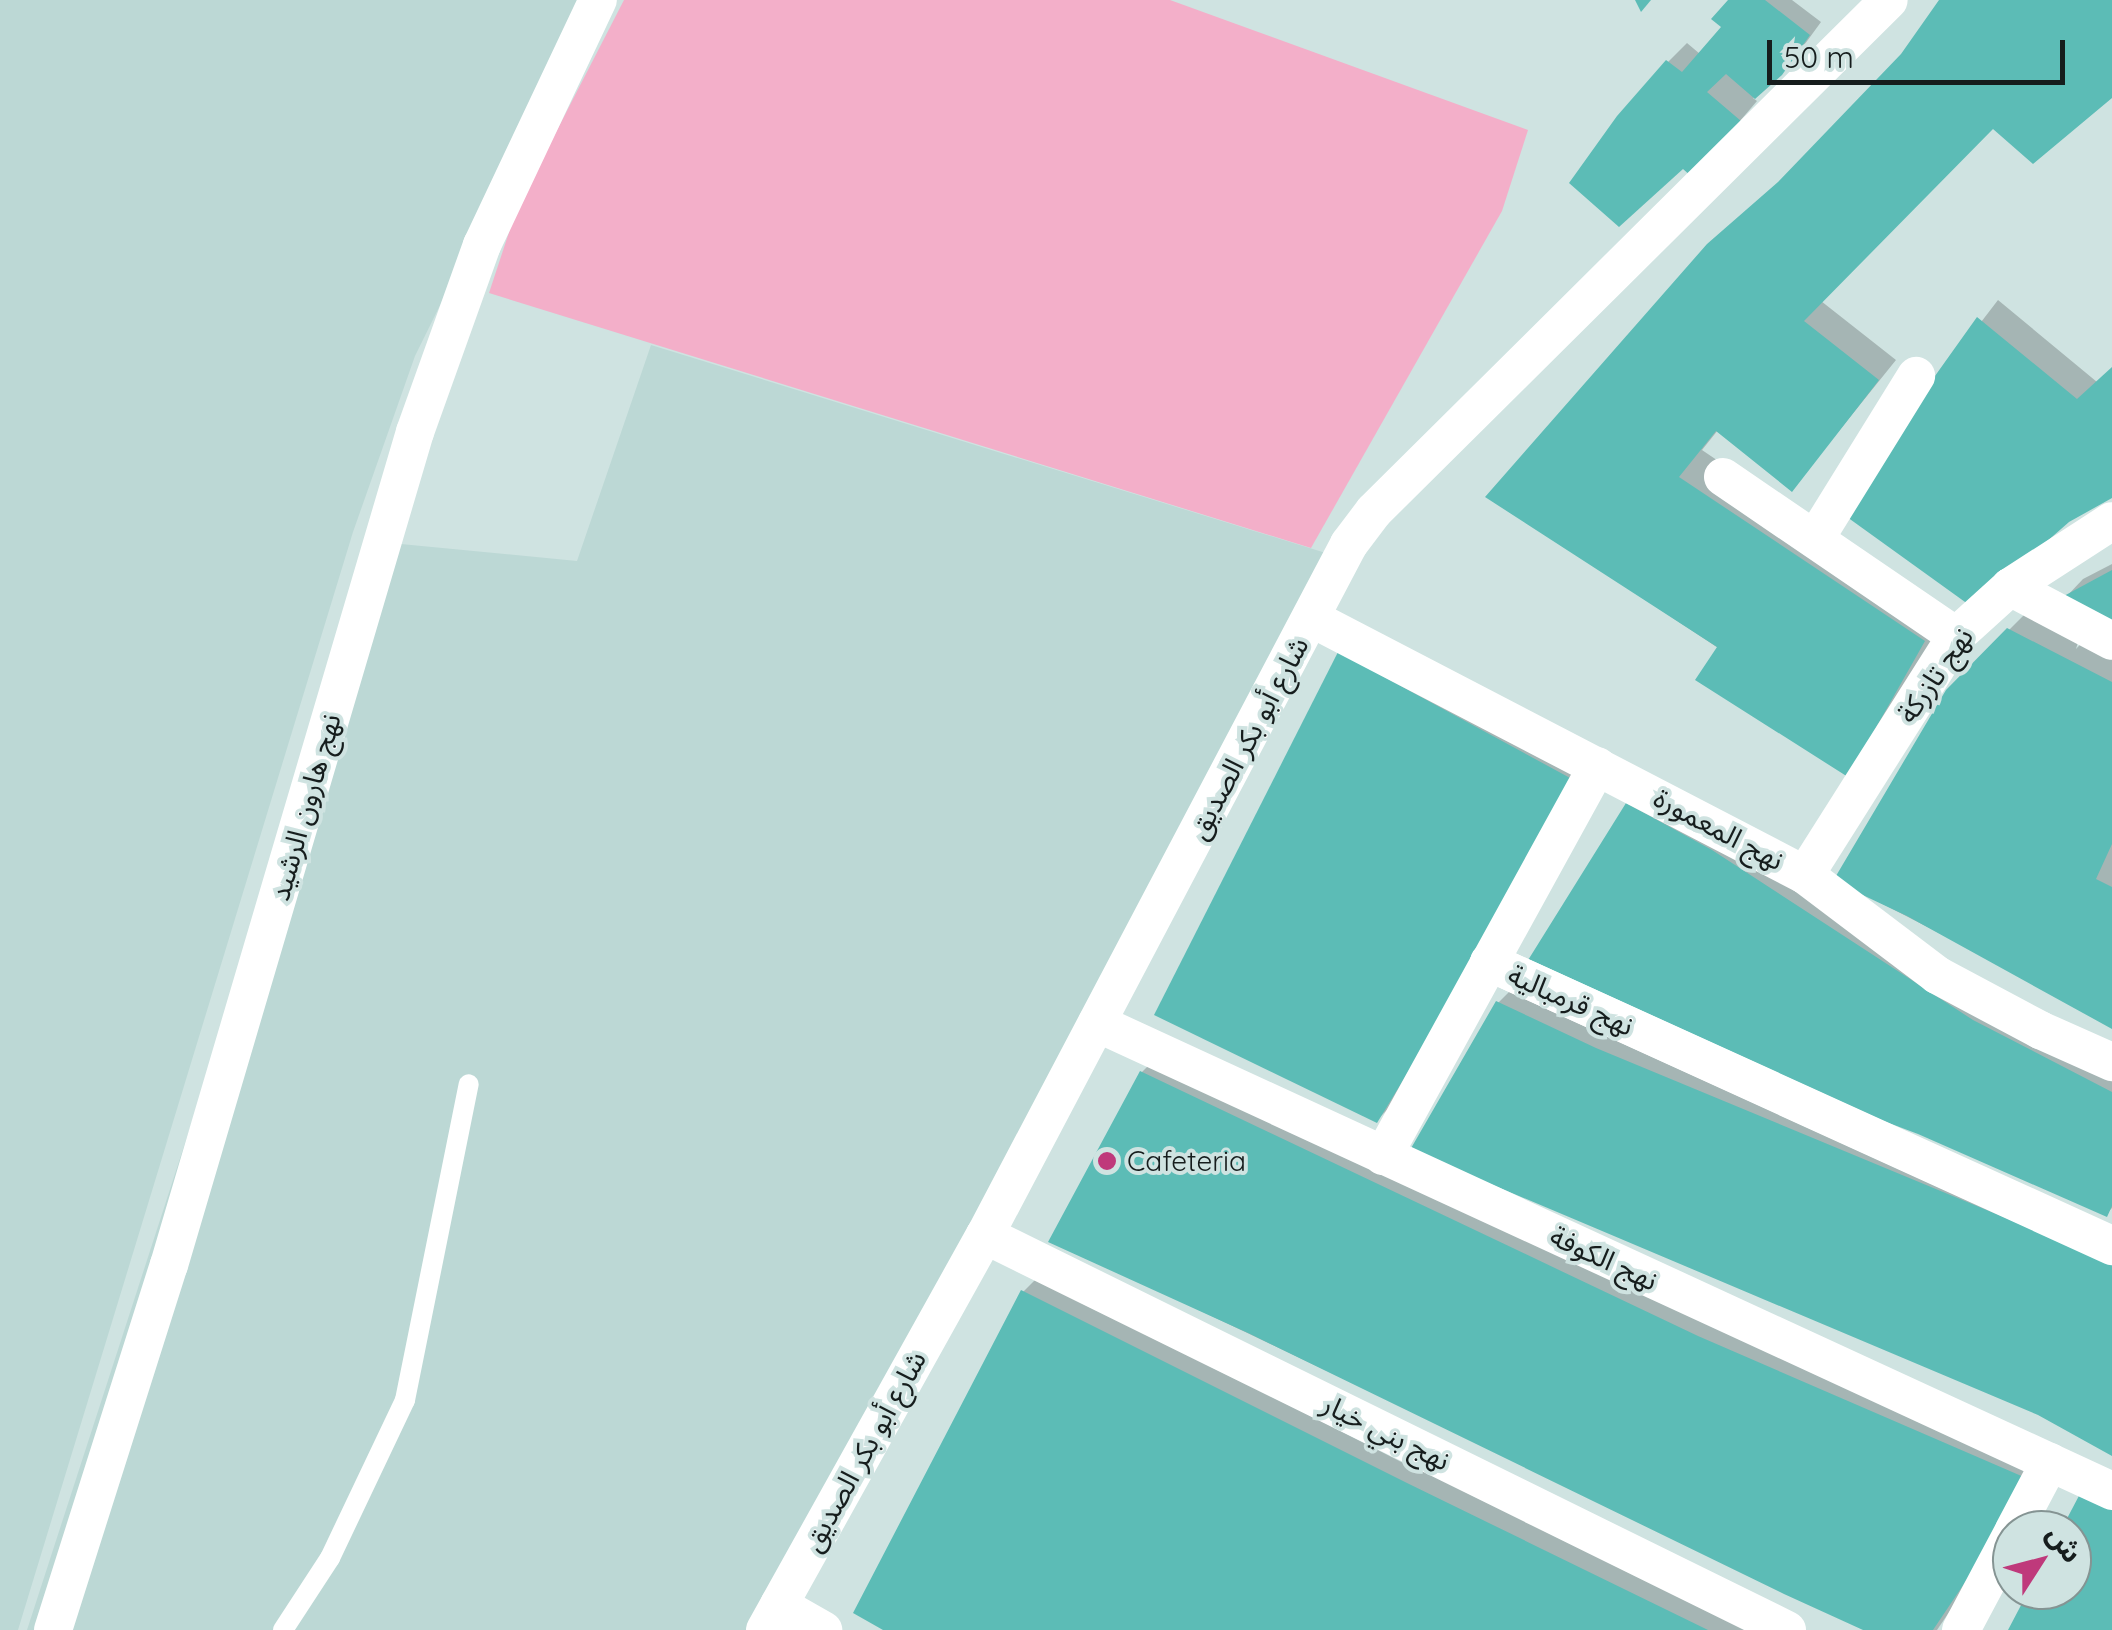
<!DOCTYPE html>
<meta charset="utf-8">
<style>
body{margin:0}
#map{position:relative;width:2112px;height:1630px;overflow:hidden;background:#cfe3e1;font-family:Quicksand,"Noto Sans Arabic",sans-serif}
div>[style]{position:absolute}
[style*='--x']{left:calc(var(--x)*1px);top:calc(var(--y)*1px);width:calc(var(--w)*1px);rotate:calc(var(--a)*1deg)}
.built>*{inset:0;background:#bcd8d5}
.green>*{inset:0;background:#f3afc9}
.shadow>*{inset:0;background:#0003}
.building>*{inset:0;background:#5cbcb6}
.lane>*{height:20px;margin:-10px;padding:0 10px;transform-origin:10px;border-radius:10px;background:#fff}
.street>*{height:38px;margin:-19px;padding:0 19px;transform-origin:19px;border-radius:19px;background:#fff}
.dots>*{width:28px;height:28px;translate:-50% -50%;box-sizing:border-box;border:5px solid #cfe3e1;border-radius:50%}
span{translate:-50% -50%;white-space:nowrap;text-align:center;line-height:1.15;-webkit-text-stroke:8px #cfe3e1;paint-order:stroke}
.street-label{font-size:28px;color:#161d1d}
.poi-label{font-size:28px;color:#161d1d}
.left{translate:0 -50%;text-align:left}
.north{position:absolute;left:1992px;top:1510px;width:100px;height:100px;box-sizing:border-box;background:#cfe3e1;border:2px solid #859493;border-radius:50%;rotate:54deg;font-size:28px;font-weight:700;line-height:40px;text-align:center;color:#161d1d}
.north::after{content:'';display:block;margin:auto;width:35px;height:45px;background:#bf397b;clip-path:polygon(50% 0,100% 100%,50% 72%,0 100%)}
.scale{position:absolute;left:1767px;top:40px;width:298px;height:45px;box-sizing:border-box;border:5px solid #161d1d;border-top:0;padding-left:12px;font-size:30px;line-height:35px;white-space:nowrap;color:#161d1d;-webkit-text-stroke:8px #cfe3e1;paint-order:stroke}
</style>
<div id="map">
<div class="built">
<i style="clip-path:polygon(0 0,586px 0,561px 60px,415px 356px,353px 532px,18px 1630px,0 1630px)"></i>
<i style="clip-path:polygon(651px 345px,1329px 554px,759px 1630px,27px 1630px,380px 542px,577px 561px)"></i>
</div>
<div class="green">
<i style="clip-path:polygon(624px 0,1170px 0,1528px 130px,1502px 211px,1311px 548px,489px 293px,517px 208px)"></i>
</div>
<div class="shadow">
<i style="clip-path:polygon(1731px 0,1792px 0,1821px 22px,1794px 59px,1753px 98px,1757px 101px,1711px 155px,1668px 62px,1687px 43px,1700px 54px,1724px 27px)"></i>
<i style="clip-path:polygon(1942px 0,2112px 0,2112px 95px,1992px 127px,1821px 301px,1896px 360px,1792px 489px,1718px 430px,1702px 450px,1948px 616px,1872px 750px,1489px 496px,1903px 55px)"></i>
<i style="clip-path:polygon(1998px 300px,2097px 382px,2112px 368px,2112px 495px,1922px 399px)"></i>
<i style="clip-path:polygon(2112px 564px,2112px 623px,2066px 597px,2083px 579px)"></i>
<i style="clip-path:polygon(2028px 611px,2079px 639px,2076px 649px,2089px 635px,2112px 646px,2112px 1022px,1836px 880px,1948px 691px)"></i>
<i style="clip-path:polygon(1340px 653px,1600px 766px,1396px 1101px,1377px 1120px)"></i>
<i style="clip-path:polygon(1646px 786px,2112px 1063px,2112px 1208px,2106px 1214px,1628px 805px)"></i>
<i style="clip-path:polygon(1517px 984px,2112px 1235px,2112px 1451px,1498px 1003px)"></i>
<i style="clip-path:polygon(1167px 1047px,2055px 1456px,1937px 1630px,1871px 1630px,1052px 1240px,1142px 1072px)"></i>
<i style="clip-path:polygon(1048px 1267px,1244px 1382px,1421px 1472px,1433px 1460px,1777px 1630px,889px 1630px,1023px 1292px)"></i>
</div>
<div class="building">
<i style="clip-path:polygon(1635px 0,1651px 0,1641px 12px)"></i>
<i style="clip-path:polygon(1728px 0,1765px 0,1810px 35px,1782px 75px,1755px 99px,1726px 74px,1707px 92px,1741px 121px,1692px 177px,1683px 169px,1619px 227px,1569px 183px,1617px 116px,1666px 60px,1682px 72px,1721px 27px,1711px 19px)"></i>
<i style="clip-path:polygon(1939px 0,2112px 0,2112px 98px,2033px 164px,1993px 129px,1804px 321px,1879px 380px,1792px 492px,1716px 431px,1679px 477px,1925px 641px,1848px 777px,1695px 680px,1717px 647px,1485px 497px,1707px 244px,1778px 182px,1901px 54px)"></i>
<i style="clip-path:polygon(1977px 317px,2077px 399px,2112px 367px,2112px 498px,2069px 522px,1972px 607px,1847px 517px,1920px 397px)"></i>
<i style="clip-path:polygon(2112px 570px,2112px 626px,2062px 597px)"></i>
<i style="clip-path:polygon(2007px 628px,2112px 682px,2112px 844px,2096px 879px,2112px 887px,2112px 1029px,1907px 916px,1833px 881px,1946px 690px)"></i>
<i style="clip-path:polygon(1338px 652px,1583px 785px,1377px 1123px,1154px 1015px)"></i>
<i style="clip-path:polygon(1626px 803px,1712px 850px,1973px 1020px,2112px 1092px,2112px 1206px,2107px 1217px,1918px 1134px,1833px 1102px,1525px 965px)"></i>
<i style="clip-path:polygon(1496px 1001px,1596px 1048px,2112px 1262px,2112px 1456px,2038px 1415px,1410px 1150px)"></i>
<i style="clip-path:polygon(1140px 1071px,1698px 1336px,2033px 1481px,1933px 1630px,1863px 1630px,1784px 1594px,1248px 1333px,1048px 1242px)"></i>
<i style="clip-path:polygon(1021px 1290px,1407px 1483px,1708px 1630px,883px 1630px,853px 1613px)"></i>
<i style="clip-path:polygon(2082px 1490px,2112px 1504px,2112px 1630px,2008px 1630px,2029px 1590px,2072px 1590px,2072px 1530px,2061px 1530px)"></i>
</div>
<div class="lane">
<i style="--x:283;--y:1630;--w:86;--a:-56.9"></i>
<i style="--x:330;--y:1558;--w:175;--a:-64.6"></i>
<i style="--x:405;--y:1400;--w:322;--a:-78.6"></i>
</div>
<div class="street">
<i style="--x:1723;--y:477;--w:282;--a:34.3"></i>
<i style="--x:1815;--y:539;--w:192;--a:-58.2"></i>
<i style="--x:2010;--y:587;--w:115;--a:27.9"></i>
<i style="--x:1311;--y:618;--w:557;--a:27.49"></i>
<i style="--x:1805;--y:875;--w:166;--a:37.1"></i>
<i style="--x:1937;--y:975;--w:117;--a:28.1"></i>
<i style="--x:2040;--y:1030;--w:79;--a:24"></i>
<i style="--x:1805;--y:875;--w:283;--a:-57.7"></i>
<i style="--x:1956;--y:636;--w:73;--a:-42.2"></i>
<i style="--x:2010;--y:587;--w:121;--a:-32.9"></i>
<i style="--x:1097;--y:1023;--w:1118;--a:24.75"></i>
<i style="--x:1383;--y:1156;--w:445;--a:-61.2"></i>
<i style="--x:985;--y:1235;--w:894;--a:26.22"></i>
<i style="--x:2112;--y:1245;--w:684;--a:-155.57"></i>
<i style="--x:1489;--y:962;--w:685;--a:24.51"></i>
<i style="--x:2014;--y:1530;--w:77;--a:-62.1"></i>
<i style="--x:779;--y:1605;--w:51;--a:29.6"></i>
<i style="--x:53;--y:1630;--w:383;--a:-72.4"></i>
<i style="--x:169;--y:1265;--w:869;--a:-73.55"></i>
<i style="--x:415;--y:432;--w:199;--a:-70.3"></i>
<i style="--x:482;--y:245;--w:271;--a:-64.7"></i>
<i style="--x:765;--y:1630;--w:452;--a:-60.9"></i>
<i style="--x:985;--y:1235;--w:781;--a:-62.22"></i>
<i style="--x:1349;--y:544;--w:41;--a:-52.9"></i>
<i style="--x:1374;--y:511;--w:725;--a:-44.78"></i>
<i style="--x:1961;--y:1630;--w:109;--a:-62"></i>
</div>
<div class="dots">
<i style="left:1107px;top:1161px;background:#bf397b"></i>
</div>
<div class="street-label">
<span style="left:1935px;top:675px;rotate:-55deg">نهج تازركة</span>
<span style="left:1248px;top:738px;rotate:-62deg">شارع أبو بكر الصديق</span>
<span style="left:305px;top:807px;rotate:-74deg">نهج هارون الرشيد</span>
<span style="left:1719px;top:829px;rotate:28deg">نهج المعمورة</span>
<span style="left:1571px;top:1000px;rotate:24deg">نهج قرمبالية</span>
<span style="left:1604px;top:1258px;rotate:25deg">نهج الكوفة</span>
<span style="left:1386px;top:1432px;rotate:26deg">نهج بني خيار</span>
<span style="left:864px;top:1451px;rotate:-61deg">شارع أبو بكر الصديق</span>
</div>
<div class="poi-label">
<span class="left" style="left:1127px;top:1161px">Cafeteria</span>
</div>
<div class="north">ش</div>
<div class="scale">50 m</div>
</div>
